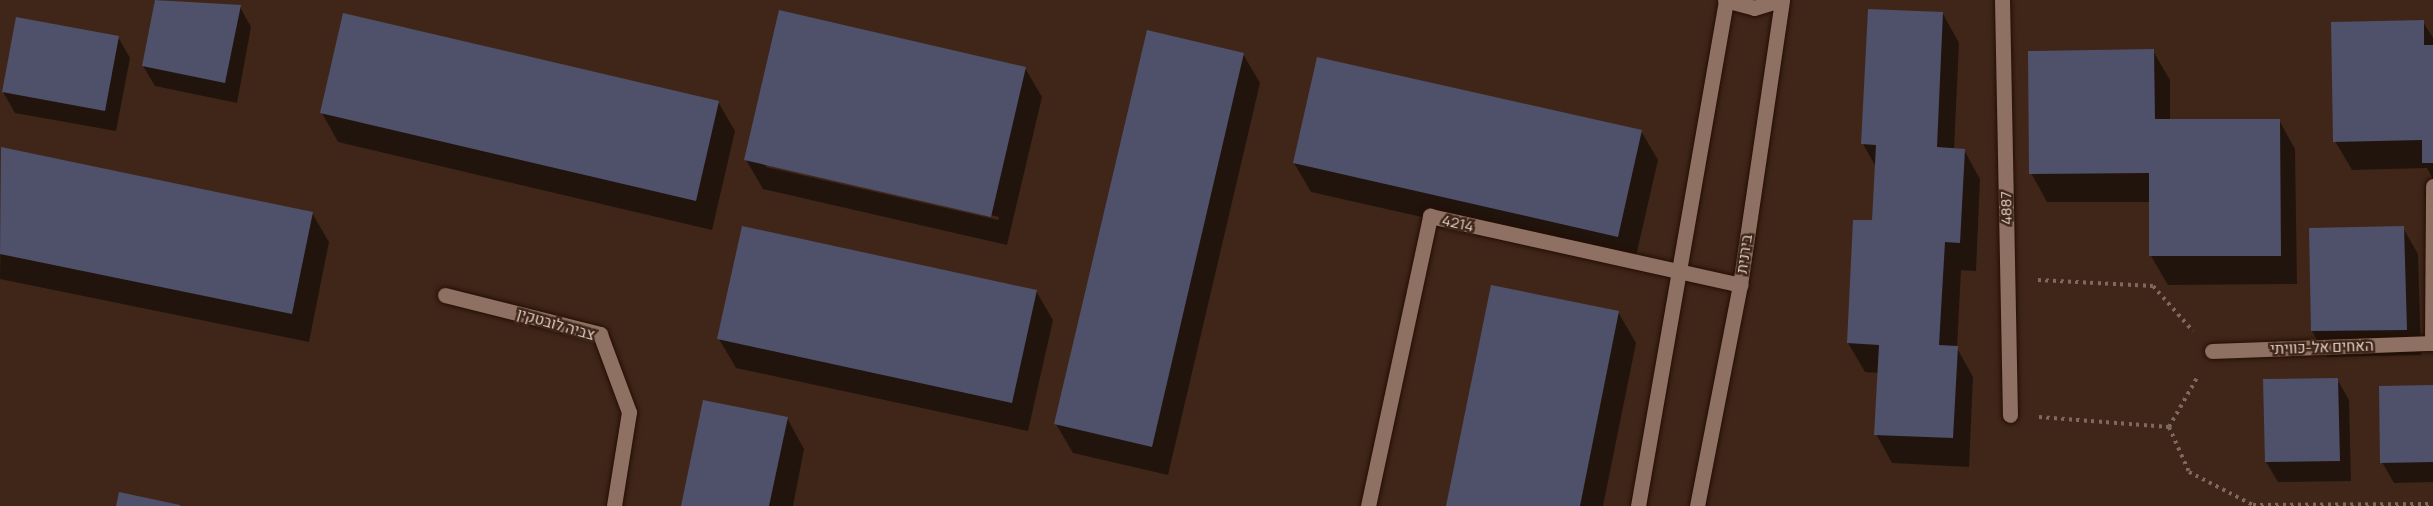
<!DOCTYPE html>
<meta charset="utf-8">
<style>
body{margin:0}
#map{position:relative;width:2433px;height:506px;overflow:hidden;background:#3f2619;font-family:Manrope,Heebo,sans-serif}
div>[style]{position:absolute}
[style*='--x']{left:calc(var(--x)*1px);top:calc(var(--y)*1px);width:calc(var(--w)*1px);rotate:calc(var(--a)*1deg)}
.shadow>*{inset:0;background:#0007}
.building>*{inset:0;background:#4f506a}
.path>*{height:4px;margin-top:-2px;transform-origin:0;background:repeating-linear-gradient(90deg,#7e695e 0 3px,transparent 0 7.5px)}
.roads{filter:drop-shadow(0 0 2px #240e03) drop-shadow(0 0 2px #240e03)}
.minor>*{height:15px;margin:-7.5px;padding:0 7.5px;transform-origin:7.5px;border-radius:7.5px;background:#8f7163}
span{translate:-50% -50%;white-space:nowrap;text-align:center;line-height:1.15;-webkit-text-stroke:5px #3f2619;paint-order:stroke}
.street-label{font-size:15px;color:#e0cfc7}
</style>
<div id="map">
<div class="shadow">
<i style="clip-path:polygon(156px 0,240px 7px,251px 27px,237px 103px,155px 86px,143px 66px)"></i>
<i style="clip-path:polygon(1943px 14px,1959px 43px,1954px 150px,1964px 150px,1980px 179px,1976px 271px,1961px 270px,1957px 348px,1973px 377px,1969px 467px,1892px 463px,1876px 434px,1879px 373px,1865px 372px,1848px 343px,1873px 222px,1876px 167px,1863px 144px)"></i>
<i style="clip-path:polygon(2423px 22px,2433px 38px,2433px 179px,2427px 168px,2352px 170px,2335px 141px)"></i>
<i style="clip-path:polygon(118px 37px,130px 58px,116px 131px,15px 113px,3px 92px)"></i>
<i style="clip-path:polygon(2153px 51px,2170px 80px,2170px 121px,2279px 120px,2295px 149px,2297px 284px,2168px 285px,2151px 256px,2150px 202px,2047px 202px,2031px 173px)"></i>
<i style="clip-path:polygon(1243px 54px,1260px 83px,1168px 475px,1073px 453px,1056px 424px)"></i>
<i style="clip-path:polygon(evenodd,1025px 68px,1042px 97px,1007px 245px,763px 189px,746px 160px,1025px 68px,766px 164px,999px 217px,998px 220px,766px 167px,766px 164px)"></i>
<i style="clip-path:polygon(718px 102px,735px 131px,712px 230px,338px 142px,322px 113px)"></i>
<i style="clip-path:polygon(1641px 131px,1658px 160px,1634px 265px,1311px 192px,1294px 163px)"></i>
<i style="clip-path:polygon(2px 149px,312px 213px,329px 242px,309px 342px,0 279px)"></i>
<i style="clip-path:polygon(2403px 228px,2418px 254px,2421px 355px,2327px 357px,2312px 331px)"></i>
<i style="clip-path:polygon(1036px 291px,1053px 320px,1028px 431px,736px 368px,719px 339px)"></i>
<i style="clip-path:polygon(1618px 312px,1636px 343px,1603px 506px,1448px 506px)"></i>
<i style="clip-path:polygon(2337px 379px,2349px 400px,2351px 481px,2278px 482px,2266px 462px)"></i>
<i style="clip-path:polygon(2433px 386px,2433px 482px,2394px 483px,2382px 462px)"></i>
<i style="clip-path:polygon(787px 418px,804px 449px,793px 506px,683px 506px)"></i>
</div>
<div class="building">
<i style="clip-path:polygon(155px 0,241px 5px,225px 83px,142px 66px)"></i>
<i style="clip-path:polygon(1868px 9px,1943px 12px,1937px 147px,1965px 149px,1960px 243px,1945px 242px,1939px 345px,1958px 346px,1953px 438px,1874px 435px,1879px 345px,1847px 343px,1853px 220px,1872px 220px,1876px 145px,1861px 144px)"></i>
<i style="clip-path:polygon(779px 10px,1026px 67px,991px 217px,744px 160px)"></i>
<i style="clip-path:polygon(343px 13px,719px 101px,696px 201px,320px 113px)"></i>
<i style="clip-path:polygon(16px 17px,119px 36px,105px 111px,2px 92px)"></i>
<i style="clip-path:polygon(2424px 20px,2424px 45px,2433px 45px,2433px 163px,2422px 163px,2422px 140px,2333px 142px,2331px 22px)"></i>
<i style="clip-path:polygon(1147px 30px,1244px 53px,1152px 447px,1054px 424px)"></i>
<i style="clip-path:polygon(2154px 49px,2155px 119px,2280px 119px,2281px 256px,2149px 256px,2149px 173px,2029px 174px,2028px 51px)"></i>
<i style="clip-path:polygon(1317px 57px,1642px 130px,1618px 237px,1293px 163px)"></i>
<i style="clip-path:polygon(1px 147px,313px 212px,292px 314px,0 254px)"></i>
<i style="clip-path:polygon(742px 226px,1037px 290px,1012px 403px,717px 339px)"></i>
<i style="clip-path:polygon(2404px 226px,2407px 330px,2311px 331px,2309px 228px)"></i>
<i style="clip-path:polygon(1491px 285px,1619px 311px,1580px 506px,1446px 506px)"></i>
<i style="clip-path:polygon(2338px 378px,2340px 461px,2265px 462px,2263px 379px)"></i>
<i style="clip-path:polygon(2433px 385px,2433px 462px,2380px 463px,2379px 386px)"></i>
<i style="clip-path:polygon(703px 400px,788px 417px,769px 506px,681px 506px)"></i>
<i style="clip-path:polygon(119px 492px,180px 505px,180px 506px,116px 506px)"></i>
</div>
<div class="path">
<i style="--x:2038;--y:280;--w:115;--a:3"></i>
<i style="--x:2153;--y:286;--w:60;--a:48.4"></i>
<i style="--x:2039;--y:417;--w:130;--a:4.4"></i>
<i style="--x:2169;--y:427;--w:49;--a:66"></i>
<i style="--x:2189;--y:472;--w:72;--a:27.3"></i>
<i style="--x:2253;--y:505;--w:180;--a:-0.3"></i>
<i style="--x:2169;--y:427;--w:59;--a:-60.4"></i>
</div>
<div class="roads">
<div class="minor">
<i style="--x:1725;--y:0;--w:30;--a:15"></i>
<i style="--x:1754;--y:8;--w:28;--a:-17"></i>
<i style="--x:2002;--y:0;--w:415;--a:88.9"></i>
<i style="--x:445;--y:295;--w:160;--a:14.1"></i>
<i style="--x:600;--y:334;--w:83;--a:69.6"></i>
<i style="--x:629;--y:412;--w:95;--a:99.1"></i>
<i style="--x:2432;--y:343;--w:157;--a:-89.6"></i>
<i style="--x:2212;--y:351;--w:221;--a:-2.1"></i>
<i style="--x:1368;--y:506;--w:297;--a:-77.9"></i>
<i style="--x:1430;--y:216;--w:318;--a:12.5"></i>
<i style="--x:1638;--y:506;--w:513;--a:-80.12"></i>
<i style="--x:1697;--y:506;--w:225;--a:-79"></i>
<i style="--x:1740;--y:285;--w:288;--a:-81.6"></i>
</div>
</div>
<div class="street-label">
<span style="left:2006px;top:208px;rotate:-91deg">4887</span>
<span style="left:1458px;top:223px;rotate:13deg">4214</span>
<span style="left:1744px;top:254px;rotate:-82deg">בירנית</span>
<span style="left:556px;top:324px;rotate:16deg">צביה לובטקין</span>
<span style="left:2322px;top:347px;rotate:-2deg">האחים אל-כוויתי</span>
</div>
</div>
